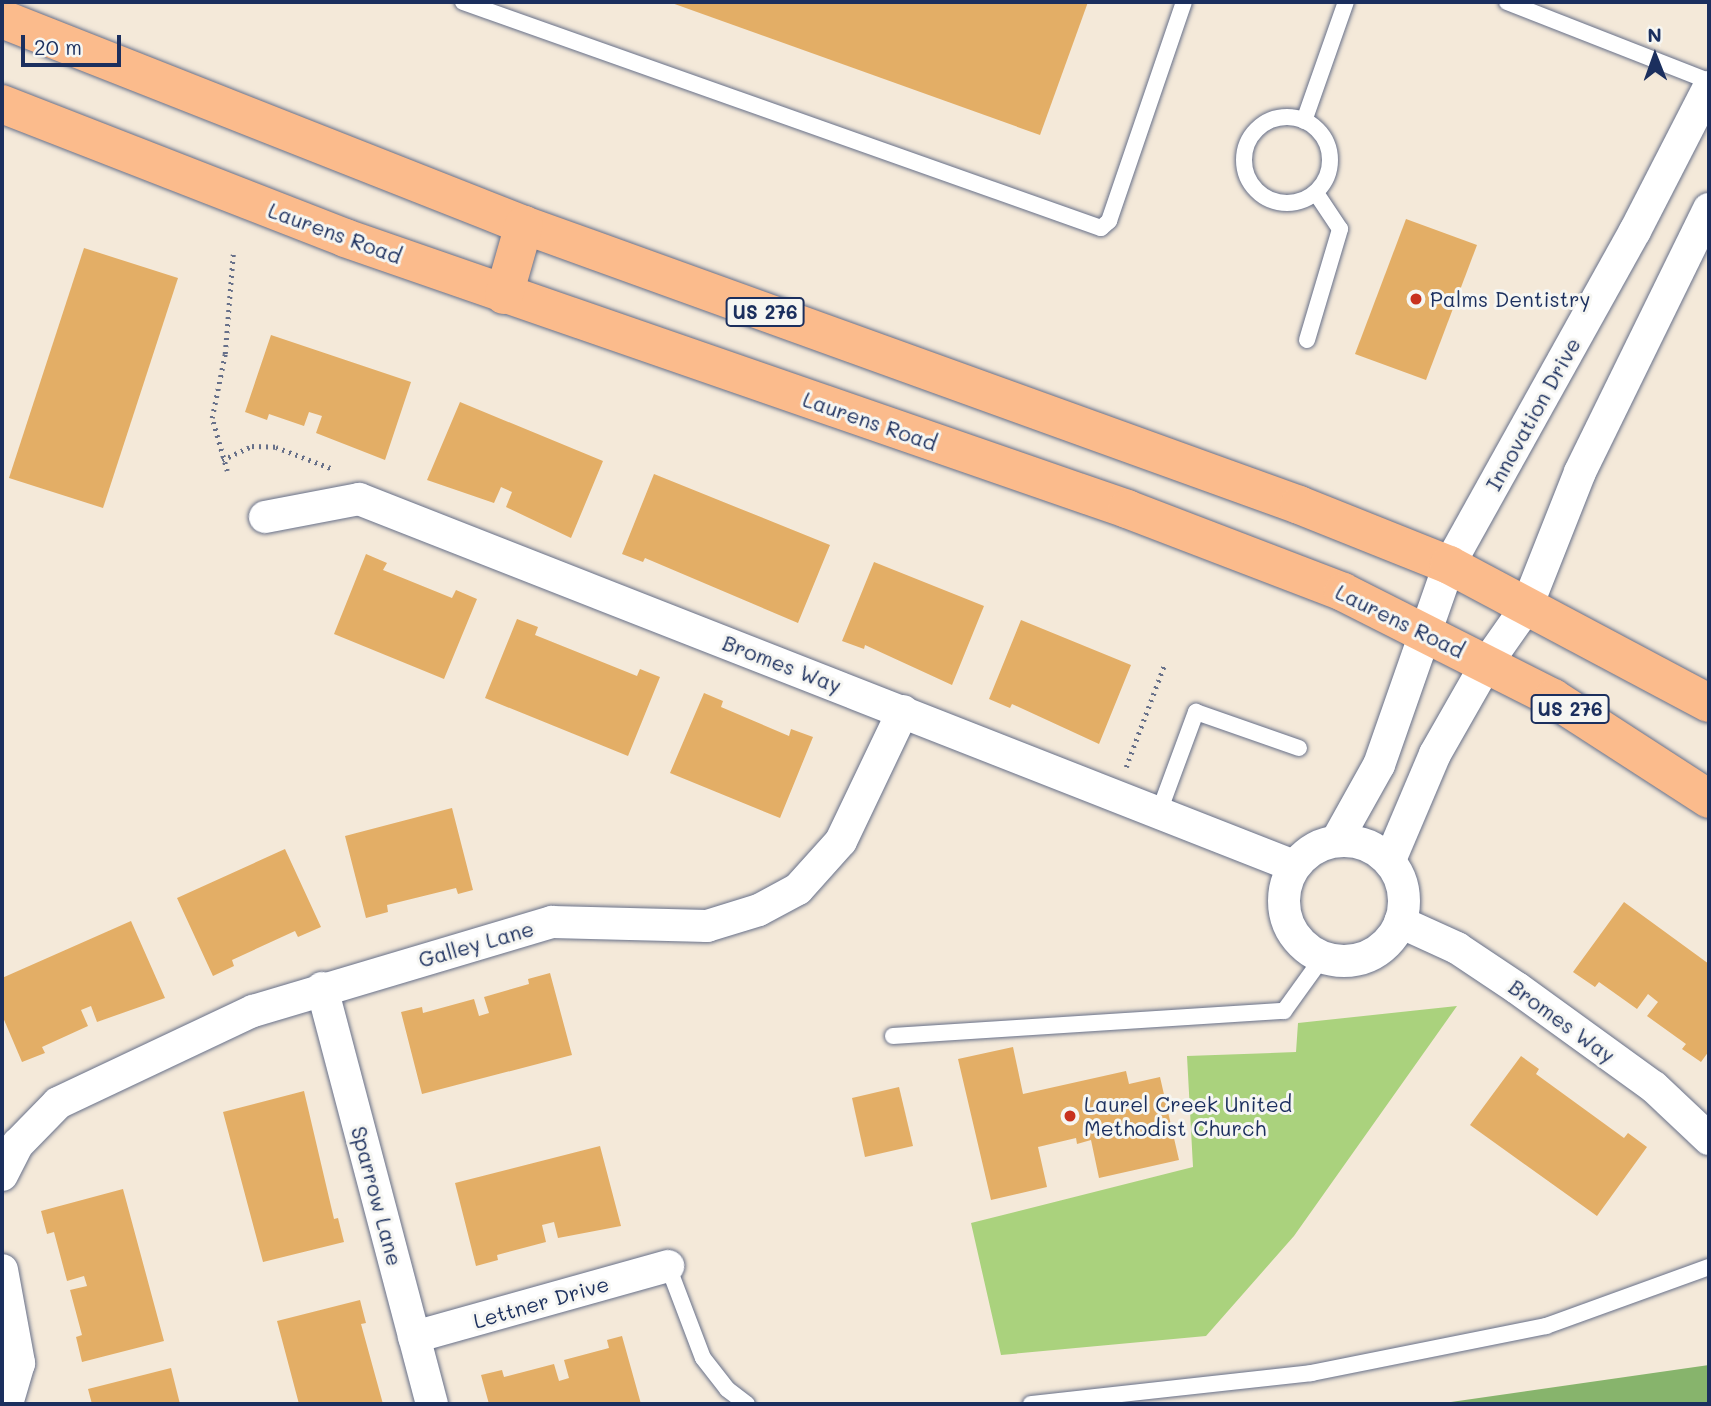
<!DOCTYPE html>
<style>
body{margin:0}
#map{position:relative;width:1711px;height:1406px;overflow:hidden;background:#f4e9d9;font-family:Mali,sans-serif}
div>[style]{position:absolute}
[style*='--x']{left:calc(var(--x)*1px);top:calc(var(--y)*1px);width:calc(var(--w)*1px);rotate:calc(var(--a)*1deg)}
.green>*{inset:0;background:#aad27d}
.forest>*{inset:0;background:#87b46c}
.building>*{inset:0;background:#e3ae66}
.path>*{height:4.5px;margin-top:-2.25px;transform-origin:0;background:repeating-linear-gradient(90deg,#677089 0 2px,transparent 0 7px)}
.roads{filter:drop-shadow(0 0 2px #677089) drop-shadow(0 0 2px #677089)}
.service>*{height:16px;margin:-8px;padding:0 8px;transform-origin:8px;border-radius:8px;background:#fff}
.service>.ring{margin:-8px;padding:0;box-sizing:content-box;background:none;border:16px solid #fff;border-radius:50%}
.minor>*{height:32px;margin:-16px;padding:0 16px;transform-origin:16px;border-radius:16px;background:#fff}
.minor>.ring{margin:-16px;padding:0;box-sizing:content-box;background:none;border:32px solid #fff;border-radius:50%}
.primary>*{height:38px;margin:-19px;padding:0 19px;transform-origin:19px;border-radius:19px;background:#fbbb8c}
.dots>*{width:19px;height:19px;translate:-50% -50%;box-sizing:border-box;border:4px solid #f6f6f2;border-radius:50%}
span{translate:-50% -50%;white-space:nowrap;text-align:center;line-height:1.15;-webkit-text-stroke:6px #f6f6f2;paint-order:stroke}
.shield-label span{padding:2px 5px;background:#f6f6f2;border:2px solid;border-radius:5px;-webkit-text-stroke-width:0}
.shield-label{font-size:19px;color:#1b2f5e;font-weight:700}
.street-label{font-size:21px;color:#1b2f5e}
.poi-label{font-size:21px;color:#1b2f5e}
.left{translate:0 -50%;text-align:left}
.frame{position:absolute;inset:0;border:4px solid #1b2f5e;pointer-events:none}
.north{position:absolute;left:1620px;top:21px;width:70px;height:70px;-webkit-text-stroke:5px #f6f6f2;paint-order:stroke;rotate:359deg;font-size:19px;font-weight:700;line-height:28px;text-align:center;color:#1b2f5e}
.north::after{content:'';display:block;margin:auto;width:24px;height:32px;background:#1b2f5e;clip-path:polygon(50% 0,100% 100%,50% 72%,0 100%)}
.scale{position:absolute;left:21px;top:35px;width:100px;height:32px;box-sizing:border-box;border:4px solid #1b2f5e;border-top:0;padding-left:9px;font-size:21px;line-height:24px;white-space:nowrap;color:#1b2f5e;-webkit-text-stroke:5px #f6f6f2;paint-order:stroke}
</style>
<div id="map">
<div class="green">
<i style="clip-path:polygon(1457px 1006px,1294px 1236px,1206px 1336px,1001px 1355px,971px 1223px,1193px 1167px,1187px 1056px,1296px 1052px,1298px 1023px)"></i>
</div>
<div class="forest">
<i style="clip-path:polygon(1709px 1365px,1709px 1404px,1437px 1404px)"></i>
</div>
<div class="building">
<i style="clip-path:polygon(669px 2px,1088px 2px,1040px 135px)"></i>
<i style="clip-path:polygon(1406px 219px,1477px 245px,1426px 380px,1355px 354px)"></i>
<i style="clip-path:polygon(84px 248px,178px 278px,103px 508px,9px 478px)"></i>
<i style="clip-path:polygon(271px 335px,411px 382px,385px 460px,316px 433px,322px 416px,309px 412px,304px 426px,269px 414px,267px 420px,245px 412px)"></i>
<i style="clip-path:polygon(460px 402px,603px 461px,571px 538px,506px 507px,512px 492px,501px 487px,494px 503px,427px 480px)"></i>
<i style="clip-path:polygon(654px 474px,830px 545px,798px 623px,645px 558px,643px 562px,622px 554px)"></i>
<i style="clip-path:polygon(366px 554px,387px 563px,383px 570px,452px 598px,456px 590px,477px 599px,444px 679px,334px 634px)"></i>
<i style="clip-path:polygon(874px 562px,984px 606px,952px 685px,865px 645px,864px 649px,842px 641px)"></i>
<i style="clip-path:polygon(517px 619px,538px 627px,535px 635px,637px 676px,640px 669px,660px 677px,628px 756px,485px 698px)"></i>
<i style="clip-path:polygon(1021px 620px,1131px 665px,1099px 744px,1012px 704px,1010px 708px,989px 699px)"></i>
<i style="clip-path:polygon(704px 693px,723px 701px,721px 707px,789px 736px,791px 729px,813px 737px,780px 818px,670px 773px)"></i>
<i style="clip-path:polygon(452px 808px,473px 890px,458px 894px,456px 888px,387px 905px,388px 912px,366px 918px,345px 836px)"></i>
<i style="clip-path:polygon(285px 849px,321px 927px,298px 937px,295px 931px,232px 960px,234px 966px,213px 976px,177px 898px)"></i>
<i style="clip-path:polygon(1624px 902px,1709px 964px,1709px 1051px,1701px 1062px,1682px 1049px,1686px 1044px,1647px 1016px,1658px 1002px,1648px 994px,1637px 1009px,1599px 982px,1595px 987px,1573px 972px)"></i>
<i style="clip-path:polygon(131px 921px,165px 998px,97px 1022px,91px 1006px,81px 1010px,88px 1026px,42px 1047px,45px 1053px,22px 1062px,2px 1015px,2px 978px)"></i>
<i style="clip-path:polygon(550px 973px,572px 1055px,422px 1094px,401px 1012px,422px 1007px,423px 1013px,474px 999px,479px 1016px,489px 1013px,484px 997px,529px 984px,528px 979px)"></i>
<i style="clip-path:polygon(1013px 1047px,1023px 1094px,1126px 1071px,1129px 1084px,1160px 1077px,1179px 1160px,1099px 1178px,1091px 1140px,1077px 1144px,1076px 1138px,1038px 1147px,1047px 1187px,991px 1200px,958px 1059px)"></i>
<i style="clip-path:polygon(1521px 1056px,1539px 1069px,1536px 1074px,1624px 1138px,1628px 1133px,1647px 1147px,1597px 1216px,1470px 1125px)"></i>
<i style="clip-path:polygon(899px 1087px,913px 1146px,865px 1157px,852px 1098px)"></i>
<i style="clip-path:polygon(304px 1091px,334px 1219px,338px 1218px,344px 1242px,263px 1262px,223px 1112px)"></i>
<i style="clip-path:polygon(600px 1146px,621px 1226px,558px 1238px,554px 1222px,542px 1225px,546px 1242px,497px 1255px,498px 1260px,476px 1266px,455px 1183px)"></i>
<i style="clip-path:polygon(123px 1189px,164px 1341px,82px 1362px,76px 1337px,82px 1335px,70px 1290px,87px 1286px,84px 1276px,67px 1281px,54px 1232px,47px 1234px,41px 1211px)"></i>
<i style="clip-path:polygon(360px 1300px,366px 1323px,361px 1324px,383px 1404px,299px 1404px,277px 1321px)"></i>
<i style="clip-path:polygon(622px 1336px,641px 1404px,489px 1404px,481px 1375px,502px 1370px,504px 1377px,554px 1364px,559px 1381px,569px 1378px,564px 1360px,609px 1348px,607px 1340px)"></i>
<i style="clip-path:polygon(171px 1368px,180px 1404px,92px 1404px,88px 1389px)"></i>
</div>
<div class="path">
<i style="--x:222;--y:460;--w:33;--a:-25"></i>
<i style="--x:252;--y:446;--w:24;--a:2"></i>
<i style="--x:276;--y:447;--w:61;--a:21.1"></i>
<i style="--x:227;--y:471;--w:55;--a:-105.8"></i>
<i style="--x:212;--y:418;--w:65;--a:-78.5"></i>
<i style="--x:225;--y:354;--w:100;--a:-85.4"></i>
<i style="--x:1126;--y:767;--w:111;--a:-69.4"></i>
</div>
<div class="roads">
<div class="service">
<i style="--x:463;--y:2;--w:677;--a:19.51"></i>
<i style="--x:1101;--y:228;--w:11;--a:-41"></i>
<i style="--x:1109;--y:221;--w:231;--a:-71.1"></i>
<i style="--x:1507;--y:2;--w:217;--a:21.4"></i>
<i class="ring" style="left:1244px;top:117px;width:70px;height:70px"></i>
<i style="--x:1304;--y:121;--w:126;--a:-70.6"></i>
<i style="--x:1307;--y:340;--w:116;--a:-73.4"></i>
<i style="--x:1340;--y:229;--w:43;--a:-123.7"></i>
<i style="--x:1159;--y:812;--w:107;--a:-69.7"></i>
<i style="--x:1196;--y:712;--w:109;--a:19.3"></i>
<i style="--x:893;--y:1036;--w:392;--a:-3.7"></i>
<i style="--x:1284;--y:1011;--w:67;--a:-54.2"></i>
<i style="--x:668;--y:1266;--w:98;--a:69.2"></i>
<i style="--x:703;--y:1358;--w:39;--a:52"></i>
<i style="--x:727;--y:1389;--w:25;--a:37"></i>
<i style="--x:1031;--y:1404;--w:282;--a:-6.3"></i>
<i style="--x:1311;--y:1373;--w:240;--a:-11.3"></i>
<i style="--x:1546;--y:1326;--w:173;--a:-19.9"></i>
</div>
<div class="minor">
<i style="--x:265;--y:517;--w:96;--a:-10.8"></i>
<i style="--x:359;--y:499;--w:1004;--a:21.43"></i>
<i style="--x:1337;--y:840;--w:86;--a:-60.8"></i>
<i style="--x:1379;--y:765;--w:212;--a:-70.7"></i>
<i style="--x:1449;--y:565;--w:382;--a:-60.9"></i>
<i style="--x:1635;--y:231;--w:162;--a:-62.8"></i>
<i class="ring" style="left:1284px;top:841px;width:88px;height:88px"></i>
<i style="--x:1390;--y:860;--w:115;--a:-67"></i>
<i style="--x:1435;--y:754;--w:105;--a:-60.3"></i>
<i style="--x:1487;--y:663;--w:70;--a:-54.9"></i>
<i style="--x:1527;--y:606;--w:144;--a:-68.4"></i>
<i style="--x:1580;--y:472;--w:293;--a:-63.9"></i>
<i style="--x:1400;--y:922;--w:63;--a:24.5"></i>
<i style="--x:1457;--y:948;--w:72;--a:33.7"></i>
<i style="--x:1517;--y:988;--w:169;--a:35.9"></i>
<i style="--x:1654;--y:1087;--w:76;--a:43.4"></i>
<i style="--x:322;--y:988;--w:430;--a:75.2"></i>
<i style="--x:2;--y:1175;--w:35;--a:-63"></i>
<i style="--x:18;--y:1144;--w:57;--a:-45.7"></i>
<i style="--x:58;--y:1103;--w:216;--a:-25.3"></i>
<i style="--x:253;--y:1011;--w:312;--a:-16.6"></i>
<i style="--x:552;--y:922;--w:155;--a:1.5"></i>
<i style="--x:707;--y:926;--w:54;--a:-17.1"></i>
<i style="--x:759;--y:910;--w:44;--a:-28.3"></i>
<i style="--x:798;--y:889;--w:64;--a:-48.1"></i>
<i style="--x:841;--y:841;--w:144;--a:-64.5"></i>
<i style="--x:2;--y:1270;--w:95;--a:79.6"></i>
<i style="--x:19;--y:1363;--w:43;--a:106.3"></i>
<i style="--x:414;--y:1337;--w:264;--a:-15.6"></i>
</div>
<div class="primary">
<i style="--x:2;--y:19;--w:561;--a:21.54"></i>
<i style="--x:524;--y:225;--w:824;--a:19.86"></i>
<i style="--x:1299;--y:505;--w:162;--a:21.8"></i>
<i style="--x:1449;--y:565;--w:294;--a:28"></i>
<i style="--x:2;--y:104;--w:368;--a:21.3"></i>
<i style="--x:345;--y:238;--w:828;--a:19.11"></i>
<i style="--x:1127;--y:509;--w:231;--a:21"></i>
<i style="--x:1343;--y:592;--w:235;--a:26.8"></i>
<i style="--x:1553;--y:698;--w:186;--a:32.9"></i>
<i style="--x:504;--y:295;--w:73;--a:-74.1"></i>
</div>
</div>
<div class="dots">
<i style="left:1416px;top:299px;background:#c8321e"></i>
<i style="left:1070px;top:1116px;background:#c8321e"></i>
</div>
<div class="shield-label">
<span style="left:765px;top:312px">US 276</span>
<span style="left:1570px;top:709px">US 276</span>
</div>
<div class="street-label">
<span style="left:335px;top:233px;rotate:20deg">Laurens Road</span>
<span style="left:1533px;top:414px;rotate:-61deg">Innovation Drive</span>
<span style="left:870px;top:421px;rotate:19deg">Laurens Road</span>
<span style="left:1400px;top:621px;rotate:26deg">Laurens Road</span>
<span style="left:782px;top:664px;rotate:21deg">Bromes Way</span>
<span style="left:476px;top:944px;rotate:-16deg">Galley Lane</span>
<span style="left:1562px;top:1021px;rotate:36deg">Bromes Way</span>
<span style="left:377px;top:1196px;rotate:75deg">Sparrow Lane</span>
<span style="left:541px;top:1302px;rotate:-16deg">Lettner Drive</span>
</div>
<div class="poi-label">
<span class="left" style="left:1430px;top:299px">Palms Dentistry</span>
<span class="left" style="left:1084px;top:1116px">Laurel Creek United<br>Methodist Church</span>
</div>
<div class="frame"></div>
<div class="north">N</div>
<div class="scale">20 m</div>
</div>
